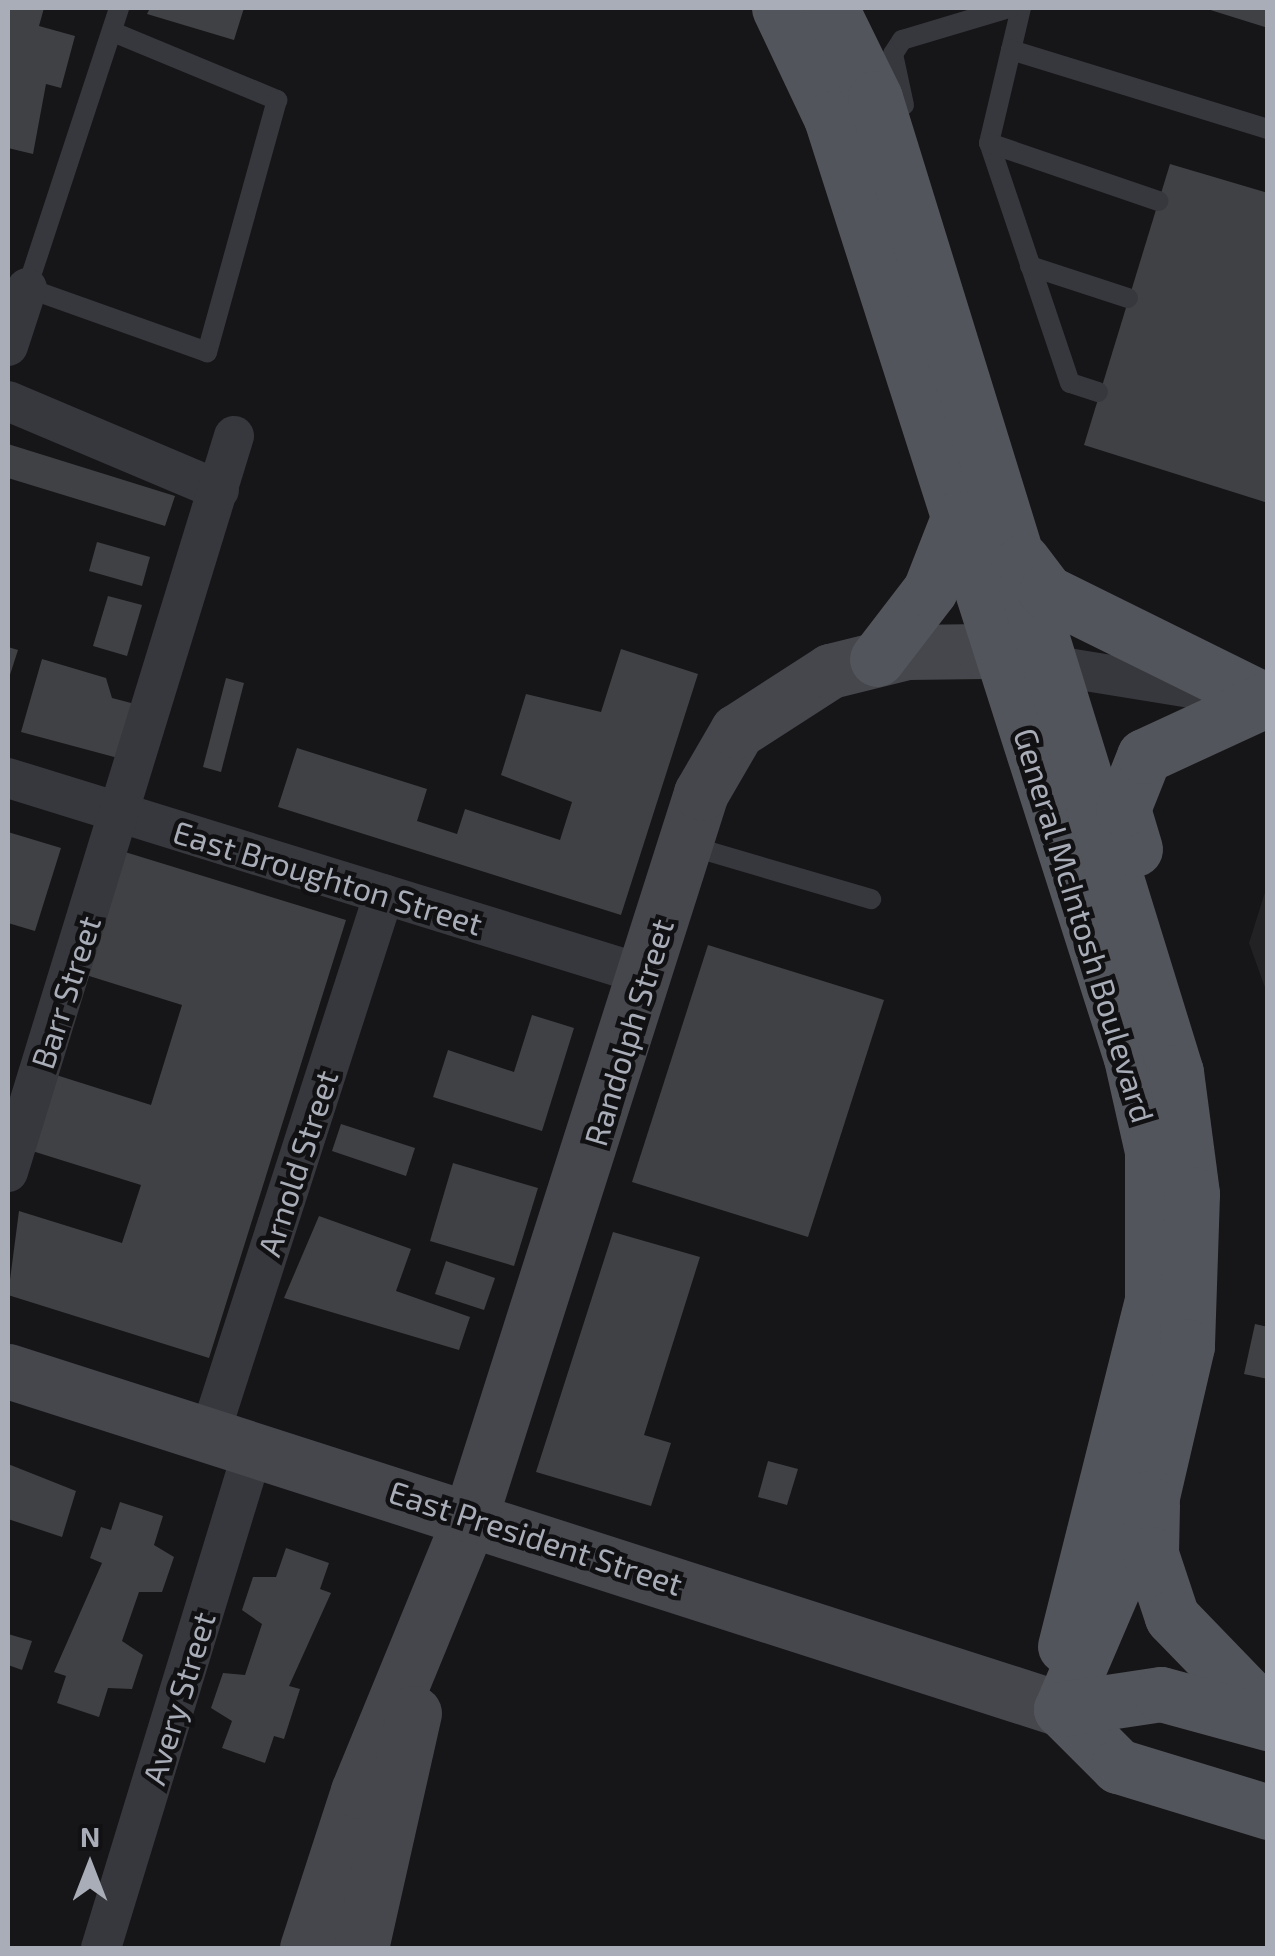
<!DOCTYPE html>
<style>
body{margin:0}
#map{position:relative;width:1275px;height:1956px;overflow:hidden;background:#161618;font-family:"Exo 2",sans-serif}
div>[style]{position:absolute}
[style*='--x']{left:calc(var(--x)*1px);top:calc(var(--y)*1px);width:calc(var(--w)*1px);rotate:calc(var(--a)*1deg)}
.built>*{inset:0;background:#222225}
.building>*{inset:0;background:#404145}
.lane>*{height:20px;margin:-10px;padding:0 10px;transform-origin:10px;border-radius:10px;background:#37383d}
.street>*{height:40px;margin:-20px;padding:0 20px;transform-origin:20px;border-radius:20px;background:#37383d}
.secondary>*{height:55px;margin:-27.5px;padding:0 27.5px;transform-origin:27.5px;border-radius:27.5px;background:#45474d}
.primary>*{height:55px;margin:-27.5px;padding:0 27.5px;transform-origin:27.5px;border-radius:27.5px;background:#53555c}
span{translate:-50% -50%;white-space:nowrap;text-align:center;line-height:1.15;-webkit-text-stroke:9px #111113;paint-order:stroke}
.street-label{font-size:32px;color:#a8adb8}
.frame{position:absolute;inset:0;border:10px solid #a8adb8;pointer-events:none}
.north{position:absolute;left:40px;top:1816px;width:100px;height:100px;-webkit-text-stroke:8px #111113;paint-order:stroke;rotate:0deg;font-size:28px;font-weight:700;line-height:40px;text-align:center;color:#a8adb8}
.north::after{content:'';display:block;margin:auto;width:35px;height:45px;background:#a8adb8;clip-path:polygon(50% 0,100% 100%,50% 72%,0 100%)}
</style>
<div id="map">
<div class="built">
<i style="clip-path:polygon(1267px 886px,1268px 993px,1267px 993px,1249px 943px)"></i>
</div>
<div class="building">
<i style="clip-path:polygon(8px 8px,44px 8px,39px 26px,75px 36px,61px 88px,46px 84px,33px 154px,8px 148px)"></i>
<i style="clip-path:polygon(150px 8px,244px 8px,234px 40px,147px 14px)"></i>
<i style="clip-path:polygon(1204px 8px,1268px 8px,1268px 28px)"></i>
<i style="clip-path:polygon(1170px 164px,1268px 193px,1268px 503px,1084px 445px)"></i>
<i style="clip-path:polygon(8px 444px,175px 496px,165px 526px,8px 478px)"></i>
<i style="clip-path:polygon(97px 542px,150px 557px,142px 586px,89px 571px)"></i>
<i style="clip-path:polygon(108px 596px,142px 605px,127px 656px,93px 646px)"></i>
<i style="clip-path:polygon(8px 647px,18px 650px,8px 681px)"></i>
<i style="clip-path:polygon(621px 649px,698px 674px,621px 915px,278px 807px,297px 748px,427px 789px,417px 821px,457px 834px,465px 809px,560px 840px,572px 802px,501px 775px,526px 694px,601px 712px)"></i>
<i style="clip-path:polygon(42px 659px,106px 678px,112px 698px,135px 704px,118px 758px,21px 732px)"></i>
<i style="clip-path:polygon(226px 678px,244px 683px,221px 772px,203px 767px)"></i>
<i style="clip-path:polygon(8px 832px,61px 848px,35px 931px,8px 923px)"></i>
<i style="clip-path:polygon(125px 852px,346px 920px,209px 1358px,8px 1295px,19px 1211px,122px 1243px,141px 1185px,29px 1150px,53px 1074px,151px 1105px,182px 1005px,86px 975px)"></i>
<i style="clip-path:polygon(708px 945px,884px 1000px,808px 1237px,632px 1182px)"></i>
<i style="clip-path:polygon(532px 1015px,574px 1028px,542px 1131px,433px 1097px,448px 1050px,514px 1072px)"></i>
<i style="clip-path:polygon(341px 1124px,415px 1148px,406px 1176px,332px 1151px)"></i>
<i style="clip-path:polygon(453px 1163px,538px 1188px,514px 1266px,430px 1241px)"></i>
<i style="clip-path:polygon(319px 1216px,411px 1249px,396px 1291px,470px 1317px,459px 1350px,284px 1298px)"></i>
<i style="clip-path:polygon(613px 1232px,700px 1257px,644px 1435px,671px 1443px,651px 1506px,536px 1472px)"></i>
<i style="clip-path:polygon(446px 1261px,495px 1278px,484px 1310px,435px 1294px)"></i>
<i style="clip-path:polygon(1255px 1324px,1268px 1327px,1268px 1379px,1244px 1374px)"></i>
<i style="clip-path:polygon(768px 1461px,798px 1469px,787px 1505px,758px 1497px)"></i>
<i style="clip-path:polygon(8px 1464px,76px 1491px,62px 1537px,8px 1519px)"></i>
<i style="clip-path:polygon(120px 1502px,163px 1516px,154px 1545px,174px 1557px,162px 1592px,139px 1592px,122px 1641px,143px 1655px,132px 1689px,108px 1688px,99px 1717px,57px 1703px,66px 1676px,54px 1672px,102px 1563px,90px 1558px,101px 1527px,111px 1530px)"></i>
<i style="clip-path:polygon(286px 1548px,329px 1563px,320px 1589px,331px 1593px,289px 1686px,300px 1689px,284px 1739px,274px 1736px,265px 1763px,222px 1748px,232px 1721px,211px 1708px,223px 1673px,245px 1675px,262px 1624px,242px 1610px,253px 1577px,276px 1577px)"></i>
<i style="clip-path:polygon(8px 1634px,32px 1641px,22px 1670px,8px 1665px)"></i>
</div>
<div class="lane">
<i style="--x:1021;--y:8;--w:43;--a:103.4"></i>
<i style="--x:1011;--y:50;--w:269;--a:17.1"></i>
<i style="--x:113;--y:32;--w:178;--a:22.5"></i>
<i style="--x:277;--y:100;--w:262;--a:105.5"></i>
<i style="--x:207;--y:352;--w:191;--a:-160.4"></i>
<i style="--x:27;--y:288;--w:295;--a:-71.8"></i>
<i style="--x:904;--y:105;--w:52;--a:-102.2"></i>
<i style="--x:893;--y:54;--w:17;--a:-57"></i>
<i style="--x:902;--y:40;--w:112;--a:-16.7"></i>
<i style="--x:989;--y:143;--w:96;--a:-76.7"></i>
<i style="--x:1030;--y:266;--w:103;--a:18.1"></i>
<i style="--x:1098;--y:392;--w:29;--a:-162"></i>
<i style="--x:1070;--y:383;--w:253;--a:-108.6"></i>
<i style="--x:989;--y:143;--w:179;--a:18.9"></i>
<i style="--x:687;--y:845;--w:192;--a:16.4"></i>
</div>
<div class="street">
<i style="--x:8;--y:346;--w:61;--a:-71.9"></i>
<i style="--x:8;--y:401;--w:229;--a:22.9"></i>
<i style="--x:1055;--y:666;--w:175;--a:9.2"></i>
<i style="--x:8;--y:778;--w:670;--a:17.19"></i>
<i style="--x:8;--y:1172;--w:770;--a:-72.93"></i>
<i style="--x:210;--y:1433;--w:566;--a:-72.11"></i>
<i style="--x:101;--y:1948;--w:524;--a:-73.02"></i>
</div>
<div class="secondary">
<i style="--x:8;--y:1371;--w:1106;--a:17.8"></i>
<i style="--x:307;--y:1948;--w:165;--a:-72"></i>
<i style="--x:358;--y:1791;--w:298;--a:-67.7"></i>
<i style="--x:471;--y:1515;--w:758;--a:-72.33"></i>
<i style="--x:701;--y:793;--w:72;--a:-59.9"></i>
<i style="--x:737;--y:731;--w:111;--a:-32.8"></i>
<i style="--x:830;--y:671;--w:79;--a:-13.9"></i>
<i style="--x:907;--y:652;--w:77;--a:-0.7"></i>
<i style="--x:984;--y:651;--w:61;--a:11.3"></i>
<i style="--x:361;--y:1948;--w:241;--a:-77.3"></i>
</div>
<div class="primary">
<i style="--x:779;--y:8;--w:122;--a:64.7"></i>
<i style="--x:831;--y:118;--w:987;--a:72.3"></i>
<i style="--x:1131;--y:1058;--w:95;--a:77.3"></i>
<i style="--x:1152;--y:1151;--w:149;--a:90"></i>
<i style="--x:1152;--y:1300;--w:357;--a:104.1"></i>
<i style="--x:831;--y:8;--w:100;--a:63.9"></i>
<i style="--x:875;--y:98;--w:1019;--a:72.83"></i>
<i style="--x:1176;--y:1072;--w:123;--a:82.5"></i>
<i style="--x:1192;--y:1194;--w:152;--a:91.9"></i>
<i style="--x:1187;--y:1346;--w:155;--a:103.1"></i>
<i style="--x:1152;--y:1497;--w:231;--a:113.2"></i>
<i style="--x:1023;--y:561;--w:39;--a:53"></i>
<i style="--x:1046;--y:592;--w:244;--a:26.3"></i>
<i style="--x:877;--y:659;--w:87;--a:-52.5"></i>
<i style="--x:930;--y:590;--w:77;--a:-68.7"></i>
<i style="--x:1135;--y:849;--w:42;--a:-106.7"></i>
<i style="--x:1123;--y:809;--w:57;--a:-68.4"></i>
<i style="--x:1144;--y:756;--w:133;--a:-24.8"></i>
<i style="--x:1152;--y:1505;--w:49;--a:91.2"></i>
<i style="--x:1151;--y:1554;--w:66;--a:71.6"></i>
<i style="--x:1172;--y:1617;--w:138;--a:45.9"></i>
<i style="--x:1061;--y:1709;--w:81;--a:45"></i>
<i style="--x:1118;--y:1766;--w:157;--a:17"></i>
<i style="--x:1061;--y:1709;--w:101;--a:-8.5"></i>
<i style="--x:1161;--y:1694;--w:111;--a:15.2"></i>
</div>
<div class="street-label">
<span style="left:328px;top:877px;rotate:17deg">East Broughton Street</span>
<span style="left:1085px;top:925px;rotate:73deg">General McIntosh Boulevard</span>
<span style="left:65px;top:992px;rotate:-72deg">Barr Street</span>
<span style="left:628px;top:1032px;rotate:-73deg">Randolph Street</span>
<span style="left:297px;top:1163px;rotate:-72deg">Arnold Street</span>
<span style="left:536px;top:1537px;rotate:18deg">East President Street</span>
<span style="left:178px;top:1698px;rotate:-73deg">Avery Street</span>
</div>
<div class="frame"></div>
<div class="north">N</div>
</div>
